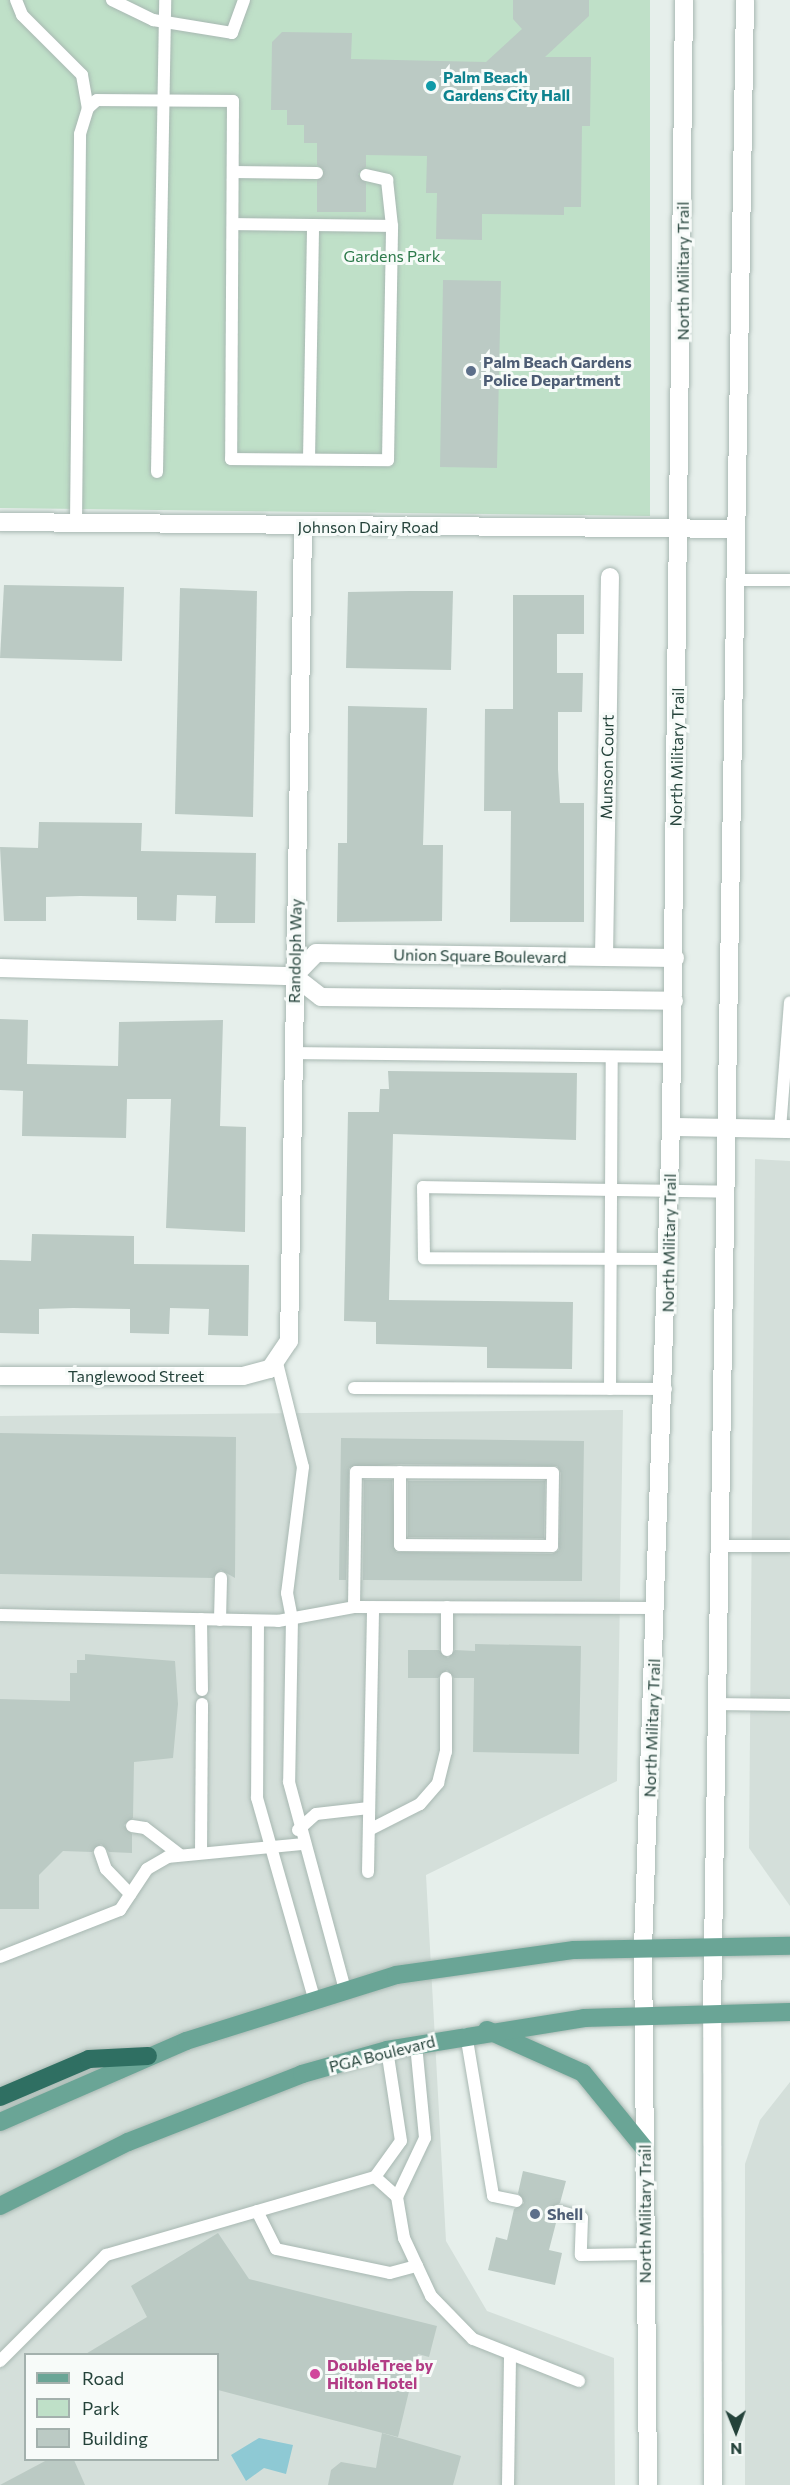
<!DOCTYPE html>
<html>
<head>
<meta charset="utf-8">
<style>
	body { margin:0 }
	#map { position:relative; width:790px; height:2485px; overflow:hidden; background:#e6efeb; font-family:Commissioner,sans-serif }
	div>[style] { position:absolute }
	[style*='--x'] { left:calc(var(--x)*1px); top:calc(var(--y)*1px); width:calc(var(--w)*1px); rotate:calc(var(--a)*1deg) }
	.built>* { inset:0; background:#d4dfda }
	.green>* { inset:0; background:#bfe0c8 }
	.water>* { inset:0; background:#8ec9d4 }
	.building>* { inset:0; background:#bbcac4 }
	.roads { filter:drop-shadow(0 0 2px #a8b8b2) drop-shadow(0 0 2px #a8b8b2) }
	.lane>* { height:12px; margin:-6px; padding:0 6px; transform-origin:6px; border-radius:6px; background:#fff }
	.street>* { height:18px; margin:-9px; padding:0 9px; transform-origin:9px; border-radius:9px; background:#fff }
	.secondary>* { height:18px; margin:-9px; padding:0 9px; transform-origin:9px; border-radius:9px; background:#fff }
	.primary>* { height:18px; margin:-9px; padding:0 9px; transform-origin:9px; border-radius:9px; background:#6aa596 }
	.highway>* { height:18px; margin:-9px; padding:0 9px; transform-origin:9px; border-radius:9px; background:#2f6f62 }
	.dots>* { width:16px; height:16px; translate:-50% -50%; box-sizing:border-box; border:3px solid #f7fbf9; border-radius:50% }
	span { translate:-50% -50%; white-space:nowrap; text-align:center; line-height:1.15; -webkit-text-stroke:6px #f7fbf9; paint-order:stroke }
	.culture-label { font-size:16px; color:#0d838f; font-weight:700 }
	.left { translate:0 -50%; text-align:left }
	.park-label { font-size:16px; color:#2d7a4b }
	.street-label { font-size:16px; color:#24423a }
	.service-label { font-size:16px; color:#4e5e75; font-weight:700 }
	.hotel-label { font-size:16px; color:#b23c85; font-weight:700 }
	.legend { position:absolute; left:24px; top:2353px; width:195px; height:108px; box-sizing:border-box; background:#f7fbf9; border:2px solid #a3b1ad; margin:0; padding:8px 10px; list-style:none; font-size:18px; color:#24423a }
	.legend li { display:flex; align-items:center; gap:12px; height:30px }
	.legend b { width:30px; border:2px solid #a3b1ad }
	.north { position:absolute; left:706px; top:2401px; width:60px; height:60px; -webkit-text-stroke:4px #f7fbf9; paint-order:stroke; rotate:179deg; font-size:16px; font-weight:700; line-height:24px; text-align:center; color:#24423a }
	.north::after { content:''; display:block; margin:auto; width:21px; height:27px; background:#24423a; clip-path:polygon(50% 0,100% 100%,50% 72%,0 100%) }
</style>
</head>
<body>
<div id="map">
	<div class="built">
		<i style="clip-path:polygon(755px 1159px,790px 1161px,790px 1906px,749px 1848px)"></i>
		<i style="clip-path:polygon(evenodd,623px 1410px,617px 1781px,426px 1875px,446px 2241px,487px 2311px,614px 2358px,615px 2485px,0 2485px,0 1416px,623px 1410px,26px 2354px,218px 2354px,218px 2460px,26px 2460px,26px 2354px)"></i>
		<i style="clip-path:polygon(790px 2082px,790px 2485px,745px 2485px,745px 2164px,760px 2120px)"></i>
	</div>
	<div class="green">
		<i style="clip-path:polygon(0 0,650px 0,650px 516px,0 508px)"></i>
	</div>
	<div class="water">
		<i style="clip-path:polygon(259px 2438px,293px 2445px,286px 2474px,264px 2468px,246px 2481px,231px 2455px)"></i>
	</div>
	<div class="building">
		<i style="clip-path:polygon(513px 0,589px 0,589px 16px,545px 57px,591px 57px,590px 126px,582px 126px,581px 207px,564px 207px,564px 215px,482px 214px,482px 240px,436px 239px,437px 193px,426px 193px,427px 156px,366px 155px,366px 167px,358px 174px,366px 183px,366px 212px,317px 212px,317px 181px,324px 170px,317px 165px,317px 143px,304px 143px,304px 125px,287px 125px,287px 110px,271px 110px,272px 42px,282px 32px,352px 33px,351px 59px,486px 62px,522px 29px,513px 19px)"></i>
		<i style="clip-path:polygon(443px 280px,501px 281px,497px 468px,440px 467px)"></i>
		<i style="clip-path:polygon(4px 585px,124px 587px,122px 661px,0 658px)"></i>
		<i style="clip-path:polygon(180px 588px,257px 591px,253px 817px,175px 814px)"></i>
		<i style="clip-path:polygon(409px 591px,453px 591px,451px 670px,346px 668px,348px 592px)"></i>
		<i style="clip-path:polygon(513px 595px,584px 595px,584px 634px,557px 634px,557px 673px,583px 673px,582px 712px,558px 712px,558px 769px,560px 803px,584px 803px,584px 922px,510px 922px,511px 811px,484px 811px,485px 709px,513px 709px)"></i>
		<i style="clip-path:polygon(348px 706px,427px 708px,423px 845px,443px 845px,442px 921px,337px 922px,338px 843px,347px 843px)"></i>
		<i style="clip-path:polygon(39px 822px,142px 823px,141px 851px,256px 853px,255px 923px,215px 923px,216px 896px,177px 895px,176px 921px,137px 920px,137px 897px,80px 896px,46px 897px,46px 921px,4px 921px,0 847px,38px 848px)"></i>
		<i style="clip-path:polygon(0 1019px,28px 1020px,27px 1064px,118px 1066px,119px 1022px,223px 1020px,220px 1126px,246px 1127px,245px 1232px,166px 1228px,171px 1099px,127px 1099px,126px 1138px,22px 1136px,23px 1091px,0 1090px)"></i>
		<i style="clip-path:polygon(388px 1071px,577px 1073px,576px 1140px,393px 1134px,389px 1300px,573px 1302px,572px 1369px,487px 1368px,487px 1347px,376px 1344px,376px 1322px,344px 1321px,348px 1112px,379px 1112px,380px 1089px,389px 1089px)"></i>
		<i style="clip-path:polygon(32px 1234px,134px 1236px,134px 1264px,249px 1265px,248px 1336px,208px 1335px,209px 1309px,170px 1308px,169px 1334px,130px 1333px,130px 1309px,73px 1308px,39px 1309px,39px 1334px,0 1333px,0 1260px,31px 1261px)"></i>
		<i style="clip-path:polygon(0 1433px,236px 1437px,235px 1578px,221px 1570px,213px 1578px,0 1574px)"></i>
		<i style="clip-path:polygon(341px 1438px,584px 1441px,582px 1581px,363px 1580px,364px 1480px,392px 1480px,396px 1552px,552px 1554px,559px 1550px,561px 1473px,557px 1466px,401px 1464px,349px 1468px,346px 1580px,339px 1580px)"></i>
		<i style="clip-path:polygon(408px 1481px,545px 1481px,544px 1538px,408px 1537px)"></i>
		<i style="clip-path:polygon(475px 1644px,581px 1646px,579px 1754px,473px 1752px,474px 1678px,454px 1678px,447px 1670px,438px 1678px,408px 1678px,408px 1650px,439px 1650px,448px 1658px,455px 1650px,475px 1651px)"></i>
		<i style="clip-path:polygon(85px 1654px,175px 1661px,178px 1704px,173px 1758px,134px 1762px,133px 1818px,124px 1825px,132px 1834px,132px 1853px,109px 1852px,101px 1844px,92px 1852px,63px 1851px,39px 1875px,39px 1909px,0 1909px,0 1699px,70px 1701px,70px 1673px,77px 1673px,77px 1660px,85px 1660px)"></i>
		<i style="clip-path:polygon(523px 2171px,566px 2181px,560px 2203px,550px 2209px,557px 2219px,549px 2250px,562px 2253px,555px 2285px,488px 2270px,496px 2237px,507px 2240px,514px 2209px,524px 2203px,518px 2193px)"></i>
		<i style="clip-path:polygon(218px 2233px,249px 2279px,437px 2326px,429px 2357px,418px 2354px,398px 2437px,218px 2390px,218px 2355px,84px 2355px,147px 2317px,131px 2286px)"></i>
		<i style="clip-path:polygon(382px 2433px,461px 2456px,453px 2485px,328px 2485px,331px 2470px,341px 2462px,376px 2468px)"></i>
		<i style="clip-path:polygon(47px 2460px,74px 2460px,85px 2485px,0 2485px)"></i>
	</div>
	<div class="roads">
		<div class="lane">
			<i style="--x:16;--y:0;--w:16;--a:68"></i>
			<i style="--x:22;--y:15;--w:85;--a:45"></i>
			<i style="--x:82;--y:75;--w:34;--a:80"></i>
			<i style="--x:112;--y:0;--w:46;--a:26"></i>
			<i style="--x:153;--y:20;--w:80;--a:9.3"></i>
			<i style="--x:232;--y:33;--w:35;--a:-70"></i>
			<i style="--x:233;--y:172;--w:84;--a:0.7"></i>
			<i style="--x:366;--y:175;--w:22;--a:13"></i>
			<i style="--x:387;--y:180;--w:46;--a:83.8"></i>
			<i style="--x:309;--y:459;--w:234;--a:-89"></i>
			<i style="--x:157;--y:472;--w:472;--a:-89"></i>
			<i style="--x:76;--y:523;--w:389;--a:-89.4"></i>
			<i style="--x:80;--y:134;--w:27;--a:-73"></i>
			<i style="--x:88;--y:108;--w:12;--a:-42"></i>
			<i style="--x:97;--y:100;--w:136;--a:0.4"></i>
			<i style="--x:233;--y:101;--w:358;--a:90.3"></i>
			<i style="--x:231;--y:459;--w:157;--a:0.4"></i>
			<i style="--x:388;--y:460;--w:234;--a:-89"></i>
			<i style="--x:392;--y:226;--w:159;--a:-179.3"></i>
			<i style="--x:735;--y:580;--w:55;--a:0"></i>
			<i style="--x:293;--y:1053;--w:380;--a:0.6"></i>
			<i style="--x:780;--y:1129;--w:127;--a:-85.5"></i>
			<i style="--x:668;--y:1259;--w:244;--a:-179.8"></i>
			<i style="--x:424;--y:1258;--w:71;--a:-90.8"></i>
			<i style="--x:423;--y:1187;--w:303;--a:0.9"></i>
			<i style="--x:277;--y:1363;--w:107;--a:76"></i>
			<i style="--x:303;--y:1467;--w:127;--a:97.2"></i>
			<i style="--x:287;--y:1593;--w:25;--a:79"></i>
			<i style="--x:292;--y:1618;--w:164;--a:91"></i>
			<i style="--x:289;--y:1782;--w:214;--a:74.9"></i>
			<i style="--x:354;--y:1388;--w:312;--a:0.2"></i>
			<i style="--x:610;--y:1389;--w:332;--a:-89.7"></i>
			<i style="--x:722;--y:1546;--w:68;--a:0"></i>
			<i style="--x:354;--y:1607;--w:135;--a:-89.2"></i>
			<i style="--x:356;--y:1472;--w:197;--a:0.3"></i>
			<i style="--x:553;--y:1473;--w:73;--a:90.8"></i>
			<i style="--x:552;--y:1546;--w:152;--a:-179.6"></i>
			<i style="--x:400;--y:1545;--w:73;--a:-90"></i>
			<i style="--x:0;--y:1615;--w:278;--a:1.2"></i>
			<i style="--x:278;--y:1621;--w:77;--a:-10.4"></i>
			<i style="--x:354;--y:1607;--w:303;--a:0.2"></i>
			<i style="--x:201;--y:1619;--w:71;--a:89.2"></i>
			<i style="--x:220;--y:1620;--w:42;--a:-88.6"></i>
			<i style="--x:258;--y:1621;--w:177;--a:90.3"></i>
			<i style="--x:257;--y:1798;--w:208;--a:74.1"></i>
			<i style="--x:447;--y:1650;--w:43;--a:-90"></i>
			<i style="--x:719;--y:1704;--w:71;--a:0.8"></i>
			<i style="--x:132;--y:1826;--w:13;--a:9"></i>
			<i style="--x:145;--y:1828;--w:44;--a:37.6"></i>
			<i style="--x:298;--y:1830;--w:24;--a:-42"></i>
			<i style="--x:316;--y:1814;--w:53;--a:-6.5"></i>
			<i style="--x:369;--y:1830;--w:57;--a:-27"></i>
			<i style="--x:420;--y:1804;--w:28;--a:-49"></i>
			<i style="--x:438;--y:1783;--w:32;--a:-76"></i>
			<i style="--x:446;--y:1752;--w:74;--a:-90"></i>
			<i style="--x:100;--y:1852;--w:18;--a:71"></i>
			<i style="--x:106;--y:1869;--w:35;--a:46"></i>
			<i style="--x:201;--y:1853;--w:149;--a:-89.6"></i>
			<i style="--x:368;--y:1872;--w:265;--a:-88.9"></i>
			<i style="--x:0;--y:1957;--w:129;--a:-21.4"></i>
			<i style="--x:120;--y:1910;--w:49;--a:-56.6"></i>
			<i style="--x:147;--y:1869;--w:24;--a:-30"></i>
			<i style="--x:168;--y:1857;--w:136;--a:-5.5"></i>
			<i style="--x:466;--y:2034;--w:164;--a:80.5"></i>
			<i style="--x:493;--y:2196;--w:24;--a:12"></i>
			<i style="--x:375;--y:2177;--w:30;--a:42"></i>
			<i style="--x:397;--y:2197;--w:42;--a:80.3"></i>
			<i style="--x:404;--y:2238;--w:64;--a:65"></i>
			<i style="--x:431;--y:2296;--w:60;--a:45.7"></i>
			<i style="--x:473;--y:2339;--w:114;--a:21.6"></i>
			<i style="--x:397;--y:2197;--w:65;--a:-64.6"></i>
			<i style="--x:425;--y:2138;--w:94;--a:-95.5"></i>
			<i style="--x:257;--y:2211;--w:42;--a:63.4"></i>
			<i style="--x:276;--y:2249;--w:116;--a:11.9"></i>
			<i style="--x:390;--y:2273;--w:28;--a:-15"></i>
			<i style="--x:558;--y:2211;--w:25;--a:16"></i>
			<i style="--x:582;--y:2218;--w:37;--a:92"></i>
			<i style="--x:581;--y:2255;--w:65;--a:-0.9"></i>
			<i style="--x:0;--y:2361;--w:150;--a:-45"></i>
			<i style="--x:106;--y:2255;--w:280;--a:-16.2"></i>
			<i style="--x:375;--y:2177;--w:44;--a:-54.2"></i>
			<i style="--x:401;--y:2141;--w:92;--a:-98.7"></i>
			<i style="--x:508;--y:2485;--w:127;--a:-89.1"></i>
		</div>
		<div class="street">
			<i style="--x:0;--y:522;--w:736;--a:0.54"></i>
			<i style="--x:604;--y:957;--w:380;--a:-89.1"></i>
			<i style="--x:0;--y:968;--w:294;--a:1.6"></i>
			<i style="--x:294;--y:976;--w:34;--a:38"></i>
			<i style="--x:321;--y:997;--w:353;--a:0.6"></i>
			<i style="--x:294;--y:976;--w:32;--a:-46"></i>
			<i style="--x:316;--y:953;--w:359;--a:0.8"></i>
			<i style="--x:671;--y:1127;--w:119;--a:1"></i>
			<i style="--x:0;--y:1376;--w:243;--a:0"></i>
			<i style="--x:243;--y:1376;--w:28;--a:-15"></i>
			<i style="--x:270;--y:1369;--w:34;--a:-56"></i>
			<i style="--x:289;--y:1341;--w:814;--a:-89.01"></i>
		</div>
		<div class="secondary">
			<i style="--x:648;--y:2485;--w:537;--a:-90.53"></i>
			<i style="--x:643;--y:1948;--w:821;--a:-88.05"></i>
			<i style="--x:671;--y:1127;--w:1127;--a:-89.34"></i>
			<i style="--x:713;--y:2485;--w:474;--a:-90.1"></i>
			<i style="--x:712;--y:2011;--w:2011;--a:-89.06"></i>
		</div>
		<div class="primary">
			<i style="--x:487;--y:2030;--w:105;--a:24.1"></i>
			<i style="--x:583;--y:2073;--w:98;--a:50.8"></i>
			<i style="--x:0;--y:2122;--w:203;--a:-23.5"></i>
			<i style="--x:186;--y:2041;--w:220;--a:-17.4"></i>
			<i style="--x:396;--y:1975;--w:180;--a:-8"></i>
			<i style="--x:574;--y:1950;--w:216;--a:-1.1"></i>
			<i style="--x:0;--y:2206;--w:143;--a:-26.6"></i>
			<i style="--x:128;--y:2142;--w:187;--a:-21.3"></i>
			<i style="--x:302;--y:2074;--w:88;--a:-15.8"></i>
			<i style="--x:387;--y:2050;--w:200;--a:-9.2"></i>
			<i style="--x:584;--y:2018;--w:206;--a:-1.7"></i>
		</div>
		<div class="highway">
			<i style="--x:0;--y:2097;--w:97;--a:-23.1"></i>
			<i style="--x:89;--y:2059;--w:59;--a:-2.9"></i>
		</div>
	</div>
	<div class="dots">
		<i style="left:431px;top:86px;background:#0f9aa8"></i>
		<i style="left:471px;top:371px;background:#5c6f8a"></i>
		<i style="left:535px;top:2214px;background:#5c6f8a"></i>
		<i style="left:315px;top:2374px;background:#d1479c"></i>
	</div>
	<div class="culture-label">
		<span class="left" style="left:443px;top:86px">Palm Beach<br>Gardens City Hall</span>
	</div>
	<div class="park-label">
		<span style="left:392px;top:256px">Gardens Park</span>
	</div>
	<div class="street-label">
		<span style="left:683px;top:271px;rotate:-90deg">North Military Trail</span>
		<span style="left:368px;top:527px">Johnson Dairy Road</span>
		<span style="left:677px;top:757px;rotate:-89deg">North Military Trail</span>
		<span style="left:607px;top:767px;rotate:-89deg">Munson Court</span>
		<span style="left:295px;top:951px;rotate:-89deg">Randolph Way</span>
		<span style="left:480px;top:956px;rotate:1deg">Union Square Boulevard</span>
		<span style="left:669px;top:1243px;rotate:-89deg">North Military Trail</span>
		<span style="left:136px;top:1376px">Tanglewood Street</span>
		<span style="left:652px;top:1728px;rotate:-88deg">North Military Trail</span>
		<span style="left:382px;top:2054px;rotate:-14deg">PGA Boulevard</span>
		<span style="left:645px;top:2214px;rotate:-90deg">North Military Trail</span>
	</div>
	<div class="service-label">
		<span class="left" style="left:483px;top:371px">Palm Beach Gardens<br>Police Department</span>
		<span class="left" style="left:547px;top:2214px">Shell</span>
	</div>
	<div class="hotel-label">
		<span class="left" style="left:327px;top:2374px">DoubleTree by<br>Hilton Hotel</span>
	</div>
	<ul class="legend">
	<li><b style="height:8px;background:#6aa596"></b>Road</li>
	<li><b style="height:16px;background:#bfe0c8"></b>Park</li>
	<li><b style="height:16px;background:#bbcac4"></b>Building</li>
	</ul>
	<div class="north">N</div>
</div>
</body>
</html>
